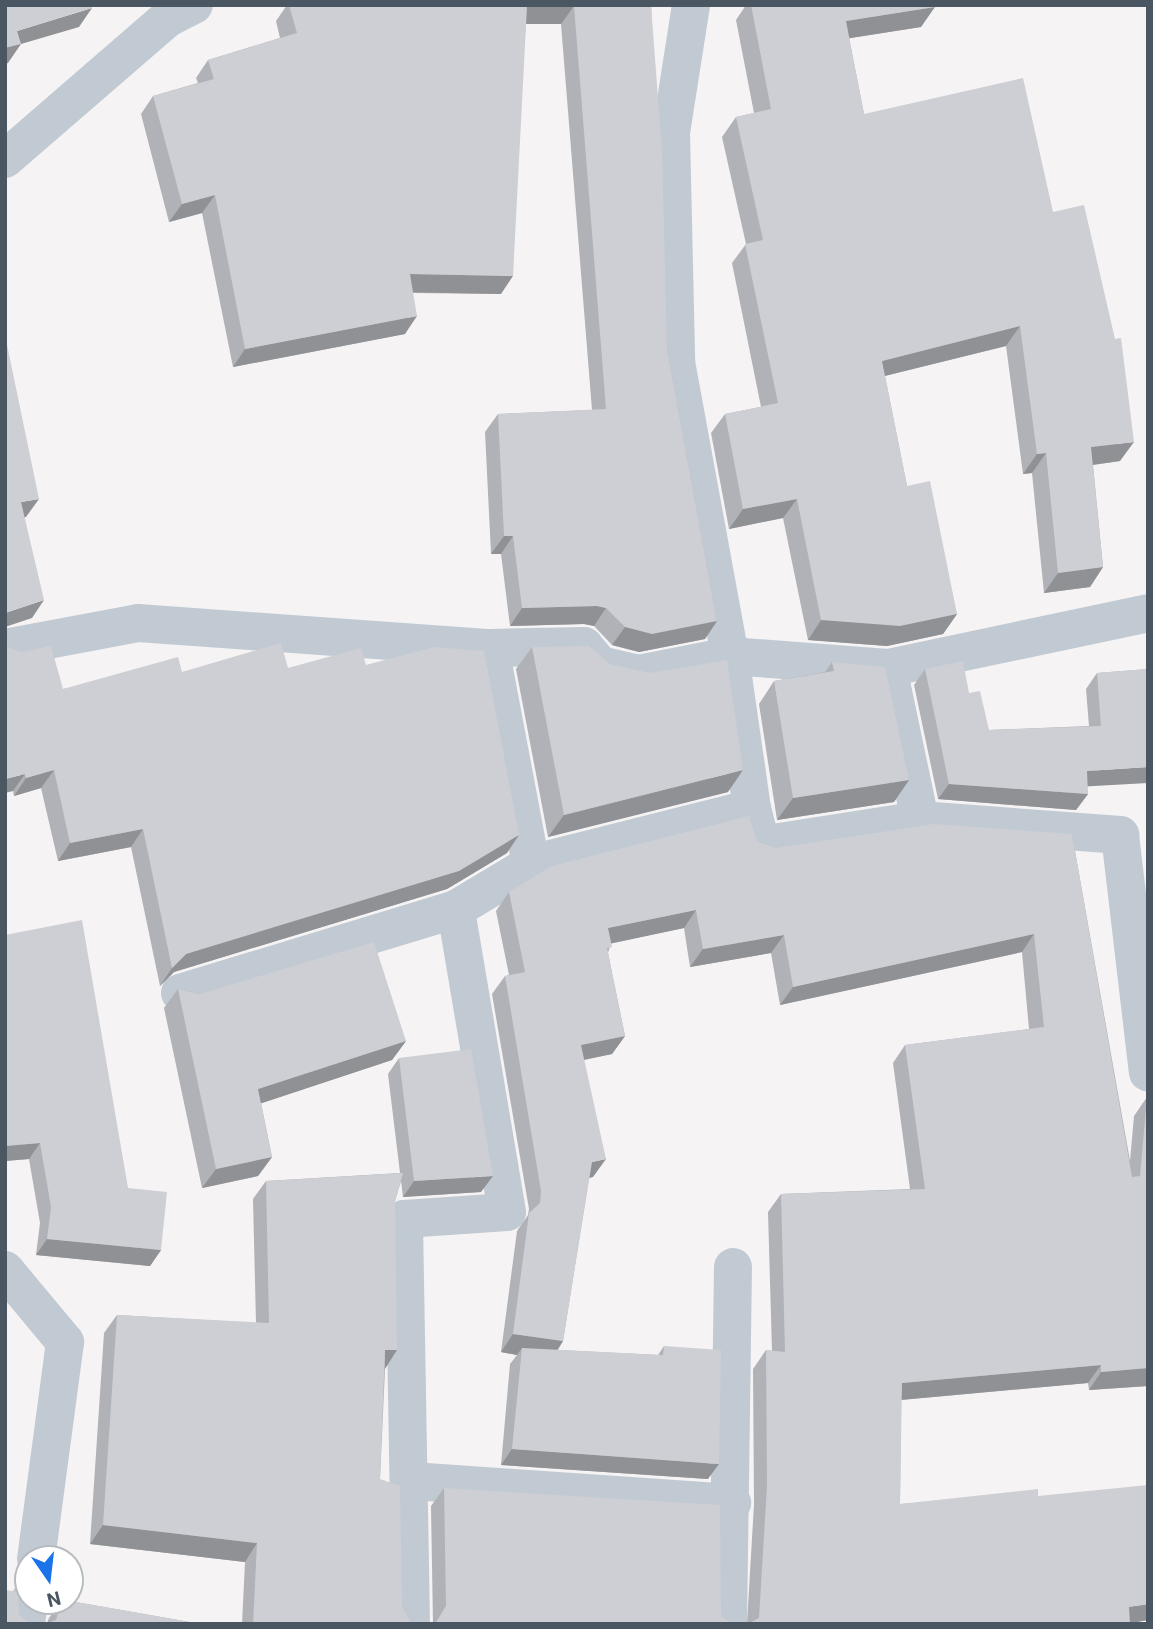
<!DOCTYPE html>
<html>
<head>
<meta charset="utf-8">
<style>
	body { margin:0 }
	#map { position:relative; width:1153px; height:1629px; overflow:hidden; background:#f5f3f3; font-family:Roboto,sans-serif }
	div>[style] { position:absolute }
	[style*='--x'] { left:calc(var(--x)*1px); top:calc(var(--y)*1px); width:calc(var(--w)*1px); rotate:calc(var(--a)*1deg) }
	.minor>* { height:38px; margin:-19px; padding:0 19px; transform-origin:19px; border-radius:19px; background:#c1cad2 }
	.wall>* { inset:0; background:#b0b2b7 }
	.shaded-wall>* { inset:0; background:#909195 }
	.building>* { inset:0; background:#cdcfd5 }
	span { translate:-50% -50%; white-space:nowrap; text-align:center; line-height:1.15; -webkit-text-stroke:6px #fff; paint-order:stroke }
	.frame { position:absolute; inset:0; border:7px solid #4a5661; pointer-events:none }
	.north { position:absolute; left:14px; top:1545px; width:70px; height:70px; box-sizing:border-box; background:#fff; border:2px solid #b7bbc0; border-radius:50%; rotate:166deg; font-size:19px; font-weight:700; line-height:28px; text-align:center; color:#4a5661 }
	.north::after { content:''; display:block; margin:auto; width:24px; height:32px; background:#1a73e8; clip-path:polygon(50% 0,100% 100%,50% 72%,0 100%) }
</style>
</head>
<body>
<div id="map">
	<div class="minor">
		<i style="--x:691;--y:5;--w:130;--a:98.9"></i>
		<i style="--x:671;--y:133;--w:229;--a:88.7"></i>
		<i style="--x:676;--y:362;--w:299;--a:79.6"></i>
		<i style="--x:730;--y:656;--w:154;--a:81.8"></i>
		<i style="--x:5;--y:159;--w:216;--a:-40.9"></i>
		<i style="--x:168;--y:18;--w:29;--a:-27"></i>
		<i style="--x:5;--y:648;--w:135;--a:-10.6"></i>
		<i style="--x:138;--y:623;--w:353;--a:4.1"></i>
		<i style="--x:490;--y:648;--w:94;--a:-1.2"></i>
		<i style="--x:584;--y:646;--w:25;--a:50"></i>
		<i style="--x:600;--y:665;--w:40;--a:13"></i>
		<i style="--x:639;--y:674;--w:93;--a:-11.2"></i>
		<i style="--x:730;--y:656;--w:158;--a:4.3"></i>
		<i style="--x:888;--y:668;--w:266;--a:-11.9"></i>
		<i style="--x:490;--y:648;--w:220;--a:79.3"></i>
		<i style="--x:888;--y:668;--w:155;--a:78.1"></i>
		<i style="--x:180;--y:993;--w:288;--a:-16.9"></i>
		<i style="--x:456;--y:909;--w:87;--a:-31"></i>
		<i style="--x:531;--y:864;--w:228;--a:-14.2"></i>
		<i style="--x:752;--y:808;--w:38;--a:76"></i>
		<i style="--x:761;--y:845;--w:161;--a:-8.9"></i>
		<i style="--x:920;--y:820;--w:201;--a:4.3"></i>
		<i style="--x:1120;--y:835;--w:239;--a:83.3"></i>
		<i style="--x:5;--y:1270;--w:94;--a:50.2"></i>
		<i style="--x:65;--y:1342;--w:219;--a:97.6"></i>
		<i style="--x:412;--y:1481;--w:321;--a:3.9"></i>
		<i style="--x:26;--y:1624;--w:23;--a:-83"></i>
		<i style="--x:411;--y:1624;--w:405;--a:-91"></i>
		<i style="--x:404;--y:1219;--w:103;--a:-3.9"></i>
		<i style="--x:507;--y:1212;--w:307;--a:-99.6"></i>
		<i style="--x:728;--y:1624;--w:357;--a:-89.2"></i>
	</div>
	<div class="wall">
		<i style="clip-path:polygon(287px 5px,651px 5px,667px 348px,717px 621px,705px 639px,639px 652px,612px 645px,594px 626px,584px 624px,510px 626px,501px 554px,491px 554px,485px 432px,498px 414px,592px 410px,561px 24px,526px 24px,501px 294px,413px 293px,405px 334px,233px 367px,202px 213px,169px 222px,141px 114px,153px 96px,198px 83px,196px 78px,208px 60px,280px 38px,276px 21px)"></i>
		<i style="clip-path:polygon(746px 5px,934px 5px,921px 27px,849px 38px,864px 114px,1053px 212px,1120px 461px,1093px 465px,1103px 567px,1090px 587px,1044px 593px,1032px 473px,1023px 474px,1006px 346px,885px 376px,907px 486px,957px 614px,943px 634px,887px 646px,808px 640px,783px 518px,729px 529px,711px 433px,725px 414px,761px 407px,732px 263px,746px 244px,722px 137px,736px 117px,754px 113px,736px 20px)"></i>
		<i style="clip-path:polygon(532px 647px,728px 792px,548px 837px,516px 669px)"></i>
		<i style="clip-path:polygon(832px 662px,909px 780px,894px 802px,777px 820px,759px 704px,774px 681px,825px 672px)"></i>
		<i style="clip-path:polygon(366px 665px,507px 853px,447px 889px,174px 972px,160px 986px,131px 847px,58px 861px,41px 788px,14px 796px,13px 791px,63px 689px,182px 672px)"></i>
		<i style="clip-path:polygon(925px 669px,969px 693px,989px 730px,1089px 726px,1086px 689px,1097px 673px,1148px 669px,1087px 786px,1088px 794px,1076px 810px,938px 799px,914px 685px)"></i>
		<i style="clip-path:polygon(1072px 834px,1130px 1161px,1134px 1116px,1147px 1097px,1148px 1386px,1089px 1390px,1088px 1383px,901px 1400px,900px 1504px,1038px 1496px,1148px 1620px,1130px 1623px,747px 1624px,754px 1504px,753px 1369px,766px 1350px,772px 1351px,768px 1212px,781px 1194px,910px 1189px,893px 1063px,905px 1045px,1029px 1029px,1022px 952px,780px 1005px,771px 953px,690px 967px,684px 928px,611px 943px,608px 953px,625px 1036px,612px 1054px,584px 1060px,593px 1177px,589px 1178px,563px 1341px,558px 1350px,658px 1355px,664px 1346px,708px 1479px,501px 1465px,510px 1364px,517px 1355px,501px 1352px,517px 1231px,528px 1215px,529px 1209px,492px 994px,505px 976px,509px 975px,496px 911px,509px 892px,757px 841px,776px 848px)"></i>
		<i style="clip-path:polygon(5px 935px,128px 1188px,161px 1250px,150px 1266px,36px 1255px,40px 1223px,29px 1159px,5px 1161px)"></i>
		<i style="clip-path:polygon(178px 989px,200px 994px,406px 1041px,392px 1060px,261px 1103px,272px 1157px,258px 1176px,202px 1188px,164px 1008px)"></i>
		<i style="clip-path:polygon(399px 1058px,481px 1192px,403px 1197px,401px 1181px,395px 1201px,385px 1369px,380px 1479px,402px 1606px,412px 1624px,242px 1624px,245px 1562px,90px 1544px,104px 1333px,117px 1315px,256px 1323px,253px 1199px,266px 1181px,400px 1173px,388px 1074px)"></i>
		<i style="clip-path:polygon(444px 1488px,721px 1616px,734px 1624px,433px 1624px,431px 1506px)"></i>
		<i style="clip-path:polygon(61px 1601px,70px 1601px,201px 1624px,47px 1623px,49px 1618px)"></i>
	</div>
	<div class="shaded-wall">
		<i style="clip-path:polygon(527px 6px,574px 6px,561px 24px,514px 24px)"></i>
		<i style="clip-path:polygon(935px 7px,921px 27px,832px 41px,846px 21px)"></i>
		<i style="clip-path:polygon(92px 8px,79px 27px,21px 44px,8px 63px,5px 64px,5px 48px,17px 31px)"></i>
		<i style="clip-path:polygon(215px 195px,202px 213px,169px 222px,182px 204px)"></i>
		<i style="clip-path:polygon(410px 274px,513px 276px,501px 294px,397px 292px)"></i>
		<i style="clip-path:polygon(417px 316px,405px 334px,233px 367px,245px 349px)"></i>
		<i style="clip-path:polygon(1020px 326px,1006px 346px,868px 380px,882px 361px)"></i>
		<i style="clip-path:polygon(1134px 442px,1120px 461px,1077px 467px,1091px 447px)"></i>
		<i style="clip-path:polygon(1046px 453px,1032px 473px,1023px 474px,1037px 454px)"></i>
		<i style="clip-path:polygon(39px 499px,26px 517px,8px 520px,21px 502px)"></i>
		<i style="clip-path:polygon(797px 499px,783px 518px,729px 529px,743px 509px)"></i>
		<i style="clip-path:polygon(504px 536px,513px 536px,501px 554px,491px 554px)"></i>
		<i style="clip-path:polygon(1103px 567px,1090px 587px,1044px 593px,1058px 573px)"></i>
		<i style="clip-path:polygon(44px 600px,32px 618px,5px 627px,5px 613px)"></i>
		<i style="clip-path:polygon(597px 606px,606px 608px,594px 626px,584px 624px,510px 626px,522px 608px)"></i>
		<i style="clip-path:polygon(957px 614px,943px 634px,887px 646px,808px 640px,821px 620px)"></i>
		<i style="clip-path:polygon(717px 621px,705px 639px,639px 652px,612px 645px,625px 627px)"></i>
		<i style="clip-path:polygon(1148px 767px,1148px 783px,1076px 787px,1087px 771px)"></i>
		<i style="clip-path:polygon(54px 770px,41px 788px,14px 796px,26px 778px)"></i>
		<i style="clip-path:polygon(743px 770px,728px 792px,548px 837px,564px 815px)"></i>
		<i style="clip-path:polygon(25px 774px,13px 791px,5px 793px,5px 779px)"></i>
		<i style="clip-path:polygon(909px 780px,894px 802px,777px 820px,793px 798px)"></i>
		<i style="clip-path:polygon(949px 784px,1088px 794px,1076px 810px,938px 799px)"></i>
		<i style="clip-path:polygon(143px 829px,131px 847px,58px 861px,70px 843px)"></i>
		<i style="clip-path:polygon(519px 835px,507px 853px,447px 889px,174px 972px,160px 986px,172px 968px,186px 954px)"></i>
		<i style="clip-path:polygon(696px 910px,684px 928px,595px 947px,608px 928px)"></i>
		<i style="clip-path:polygon(1034px 934px,1022px 952px,780px 1005px,793px 987px)"></i>
		<i style="clip-path:polygon(784px 935px,771px 953px,690px 967px,703px 949px)"></i>
		<i style="clip-path:polygon(625px 1036px,612px 1054px,568px 1063px,581px 1045px)"></i>
		<i style="clip-path:polygon(406px 1041px,392px 1060px,244px 1109px,258px 1089px)"></i>
		<i style="clip-path:polygon(40px 1143px,29px 1159px,5px 1161px,5px 1146px)"></i>
		<i style="clip-path:polygon(272px 1157px,258px 1176px,202px 1188px,216px 1169px)"></i>
		<i style="clip-path:polygon(606px 1159px,593px 1177px,579px 1180px,592px 1162px)"></i>
		<i style="clip-path:polygon(493px 1176px,481px 1192px,403px 1197px,414px 1181px)"></i>
		<i style="clip-path:polygon(47px 1239px,161px 1250px,150px 1266px,36px 1255px)"></i>
		<i style="clip-path:polygon(513px 1334px,563px 1341px,551px 1359px,522px 1348px,517px 1355px,501px 1352px)"></i>
		<i style="clip-path:polygon(385px 1350px,397px 1350px,385px 1369px)"></i>
		<i style="clip-path:polygon(1101px 1365px,1088px 1383px,889px 1401px,902px 1383px)"></i>
		<i style="clip-path:polygon(1148px 1368px,1148px 1386px,1089px 1390px,1101px 1372px)"></i>
		<i style="clip-path:polygon(512px 1449px,719px 1464px,708px 1479px,501px 1465px)"></i>
		<i style="clip-path:polygon(103px 1525px,257px 1543px,245px 1562px,90px 1544px)"></i>
		<i style="clip-path:polygon(1148px 1604px,1148px 1620px,1126px 1624px,1129px 1607px)"></i>
	</div>
	<div class="building">
		<i style="clip-path:polygon(5px 5px,91px 5px,92px 8px,17px 31px,21px 44px,5px 48px)"></i>
		<i style="clip-path:polygon(289px 5px,651px 5px,662px 152px,667px 348px,717px 621px,652px 634px,625px 627px,606px 608px,597px 606px,522px 608px,513px 536px,504px 536px,498px 414px,606px 409px,574px 6px,527px 6px,513px 276px,410px 274px,417px 316px,245px 349px,215px 195px,182px 204px,153px 96px,214px 79px,208px 60px,297px 33px)"></i>
		<i style="clip-path:polygon(751px 5px,934px 5px,935px 7px,846px 21px,864px 114px,1023px 78px,1053px 212px,1084px 205px,1115px 339px,1121px 338px,1134px 442px,1091px 447px,1103px 567px,1058px 573px,1046px 453px,1037px 454px,1020px 326px,882px 361px,907px 486px,930px 481px,957px 614px,900px 626px,821px 620px,797px 499px,743px 509px,725px 414px,778px 403px,745px 244px,763px 240px,736px 117px,771px 109px)"></i>
		<i style="clip-path:polygon(5px 335px,39px 499px,21px 502px,44px 600px,5px 613px)"></i>
		<i style="clip-path:polygon(281px 643px,288px 668px,361px 648px,366px 665px,434px 647px,484px 651px,519px 835px,459px 871px,186px 954px,172px 968px,143px 829px,70px 843px,54px 770px,26px 778px,25px 774px,5px 779px,5px 646px,21px 652px,51px 646px,63px 689px,178px 657px,182px 672px)"></i>
		<i style="clip-path:polygon(589px 646px,610px 664px,650px 673px,727px 660px,743px 770px,564px 815px,532px 647px)"></i>
		<i style="clip-path:polygon(963px 661px,969px 693px,980px 691px,989px 730px,1101px 726px,1097px 673px,1148px 669px,1148px 767px,1087px 771px,1088px 794px,949px 784px,925px 669px)"></i>
		<i style="clip-path:polygon(832px 662px,885px 667px,909px 780px,793px 798px,774px 681px,834px 671px)"></i>
		<i style="clip-path:polygon(749px 816px,757px 841px,776px 848px,934px 824px,1072px 834px,1132px 1177px,1140px 1176px,1147px 1097px,1148px 1097px,1148px 1368px,1101px 1372px,1101px 1365px,902px 1383px,900px 1504px,1038px 1489px,1038px 1496px,1148px 1485px,1148px 1604px,1129px 1607px,1130px 1624px,747px 1624px,759px 1618px,767px 1486px,766px 1350px,785px 1352px,781px 1194px,925px 1189px,905px 1045px,1044px 1027px,1034px 934px,793px 987px,784px 935px,703px 949px,696px 910px,608px 928px,612px 947px,607px 948px,625px 1036px,581px 1045px,606px 1159px,592px 1162px,563px 1341px,513px 1334px,529px 1213px,540px 1203px,541px 1191px,505px 976px,525px 972px,509px 892px,552px 866px)"></i>
		<i style="clip-path:polygon(82px 920px,128px 1188px,167px 1192px,161px 1250px,47px 1239px,51px 1207px,40px 1143px,5px 1146px,5px 935px)"></i>
		<i style="clip-path:polygon(374px 942px,406px 1041px,258px 1089px,272px 1157px,216px 1169px,178px 989px,200px 994px)"></i>
		<i style="clip-path:polygon(471px 1049px,493px 1176px,414px 1181px,399px 1058px)"></i>
		<i style="clip-path:polygon(403px 1173px,395px 1201px,397px 1350px,385px 1350px,380px 1479px,400px 1486px,402px 1606px,412px 1624px,253px 1624px,257px 1543px,103px 1525px,117px 1315px,269px 1323px,266px 1181px)"></i>
		<i style="clip-path:polygon(664px 1346px,721px 1350px,719px 1464px,512px 1449px,522px 1348px,663px 1355px)"></i>
		<i style="clip-path:polygon(444px 1488px,720px 1505px,721px 1616px,734px 1624px,435px 1624px,446px 1606px)"></i>
		<i style="clip-path:polygon(5px 1590px,18px 1592px,19px 1615px,31px 1624px,5px 1624px)"></i>
		<i style="clip-path:polygon(61px 1601px,70px 1601px,201px 1624px,45px 1624px,56px 1620px)"></i>
	</div>
	<div class="frame"></div>
	<div class="north">N</div>
</div>
</body>
</html>
